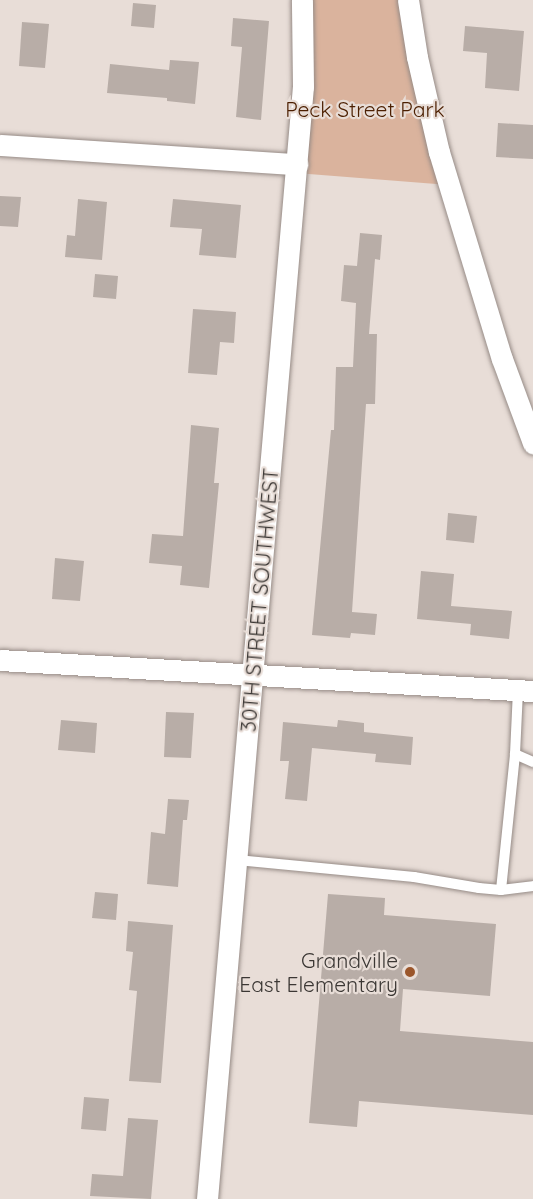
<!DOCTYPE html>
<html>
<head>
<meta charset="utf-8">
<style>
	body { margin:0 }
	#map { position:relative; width:533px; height:1199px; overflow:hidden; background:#e8ddd7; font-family:Quicksand,sans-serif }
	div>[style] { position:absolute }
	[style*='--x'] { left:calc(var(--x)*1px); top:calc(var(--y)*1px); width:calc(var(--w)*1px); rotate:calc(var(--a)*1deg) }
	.green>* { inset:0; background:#dab39d }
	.building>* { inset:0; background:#b8ada7 }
	.roads { filter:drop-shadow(0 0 2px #968b86) drop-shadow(0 0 2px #968b86) }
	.service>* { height:10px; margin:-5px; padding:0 5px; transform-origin:5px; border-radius:5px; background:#fff }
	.minor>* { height:21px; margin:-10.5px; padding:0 10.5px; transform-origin:10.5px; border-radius:10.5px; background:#fff }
	.dots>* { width:16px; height:16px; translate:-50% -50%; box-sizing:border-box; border:3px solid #e8ddd7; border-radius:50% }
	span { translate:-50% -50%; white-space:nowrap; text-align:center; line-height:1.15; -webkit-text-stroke:4.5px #e8ddd7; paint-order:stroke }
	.park-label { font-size:21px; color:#4c1f01 }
	.street-label { font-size:21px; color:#3b3734 }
	.poi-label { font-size:21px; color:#3b3734 }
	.right { translate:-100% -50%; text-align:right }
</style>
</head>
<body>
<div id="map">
	<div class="green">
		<i style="clip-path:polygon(296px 0,414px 0,449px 185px,296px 173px)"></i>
	</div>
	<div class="building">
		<i style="clip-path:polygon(133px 3px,156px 5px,154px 28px,131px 26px)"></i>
		<i style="clip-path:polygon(233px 18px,269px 21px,261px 120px,236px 117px,242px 47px,231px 46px)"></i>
		<i style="clip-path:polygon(22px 22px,49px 24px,45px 68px,19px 66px)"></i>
		<i style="clip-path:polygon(465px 26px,524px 31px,519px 91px,485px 88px,487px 53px,463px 51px)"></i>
		<i style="clip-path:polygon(170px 60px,199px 62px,195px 104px,167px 101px,167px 98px,107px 93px,110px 64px,169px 70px)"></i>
		<i style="clip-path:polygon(498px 123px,533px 125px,533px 159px,496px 157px)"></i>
		<i style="clip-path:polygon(0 196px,21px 197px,18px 227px,0 226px)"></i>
		<i style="clip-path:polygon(78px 199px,107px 202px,102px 260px,65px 257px,67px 235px,75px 236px)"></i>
		<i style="clip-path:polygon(173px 199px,241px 205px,236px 258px,199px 255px,202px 229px,170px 227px)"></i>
		<i style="clip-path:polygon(360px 233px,382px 235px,380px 260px,375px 259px,369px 334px,377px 334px,375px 404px,366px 404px,352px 612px,377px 614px,375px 635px,351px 633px,350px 638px,312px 635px,331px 430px,334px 430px,336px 367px,353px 367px,356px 303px,341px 301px,344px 265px,357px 266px)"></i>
		<i style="clip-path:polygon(95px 274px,118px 276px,116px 299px,93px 297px)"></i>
		<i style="clip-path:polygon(193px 309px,236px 312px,234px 343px,220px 342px,217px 375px,188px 373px)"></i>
		<i style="clip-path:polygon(191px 425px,219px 428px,214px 483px,219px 483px,209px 588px,180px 585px,182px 566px,149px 563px,152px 534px,183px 536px)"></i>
		<i style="clip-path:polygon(448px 513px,477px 516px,474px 543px,446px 540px)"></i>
		<i style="clip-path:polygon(55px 558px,84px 561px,80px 601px,52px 599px)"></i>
		<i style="clip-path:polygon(421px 571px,454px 574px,451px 606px,512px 611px,509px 639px,470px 635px,471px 624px,417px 619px)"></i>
		<i style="clip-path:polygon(166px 712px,194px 713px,191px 758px,164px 757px)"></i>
		<i style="clip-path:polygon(61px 720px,97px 723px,95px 753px,58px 750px)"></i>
		<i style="clip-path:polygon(338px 720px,364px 723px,364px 732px,413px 737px,411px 765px,375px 762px,376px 754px,312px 748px,307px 801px,285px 799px,289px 761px,280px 761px,283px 722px,337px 727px)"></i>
		<i style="clip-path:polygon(168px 799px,189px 800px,187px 820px,183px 820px,178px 887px,147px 884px,151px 832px,165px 834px)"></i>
		<i style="clip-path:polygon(95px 892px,118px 894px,116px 920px,92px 918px)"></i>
		<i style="clip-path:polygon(328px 894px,385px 898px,384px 915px,496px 924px,490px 996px,403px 989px,400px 1031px,533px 1042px,533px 1115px,359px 1101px,357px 1127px,309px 1123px)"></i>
		<i style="clip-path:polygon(128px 921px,173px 925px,161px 1083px,129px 1081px,137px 991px,129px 990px,133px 952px,126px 951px)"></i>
		<i style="clip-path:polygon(84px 1097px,109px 1099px,106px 1131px,81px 1129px)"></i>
		<i style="clip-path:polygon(128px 1118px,158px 1120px,151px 1199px,90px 1196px,92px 1174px,123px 1176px)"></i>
	</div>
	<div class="roads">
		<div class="service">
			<i style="--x:515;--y:754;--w:20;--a:24"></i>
			<i style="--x:237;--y:860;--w:178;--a:5.5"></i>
			<i style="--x:414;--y:877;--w:66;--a:9.6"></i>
			<i style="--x:479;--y:888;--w:22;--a:5"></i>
			<i style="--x:501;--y:890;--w:32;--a:-7"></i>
			<i style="--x:501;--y:890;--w:137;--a:-84.1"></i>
			<i style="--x:515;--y:754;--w:63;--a:-87.3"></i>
		</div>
		<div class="minor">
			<i style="--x:408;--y:0;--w:58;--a:81"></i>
			<i style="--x:417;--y:57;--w:98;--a:77"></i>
			<i style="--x:439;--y:152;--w:216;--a:73.1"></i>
			<i style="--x:502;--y:359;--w:90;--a:69.7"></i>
			<i style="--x:0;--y:145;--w:298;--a:3.7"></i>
			<i style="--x:0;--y:660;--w:534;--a:3.33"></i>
			<i style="--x:207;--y:1199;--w:1116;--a:-85.07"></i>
			<i style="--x:303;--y:87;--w:87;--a:-90.7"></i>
		</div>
	</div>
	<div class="dots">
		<i style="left:410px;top:972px;background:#9b562b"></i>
	</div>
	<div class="park-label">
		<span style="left:365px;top:109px">Peck Street Park</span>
	</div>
	<div class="street-label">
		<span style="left:259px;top:600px;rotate:-85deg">30TH STREET SOUTHWEST</span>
	</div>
	<div class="poi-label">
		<span class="right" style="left:398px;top:972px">Grandville<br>East Elementary</span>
	</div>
</div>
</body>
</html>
